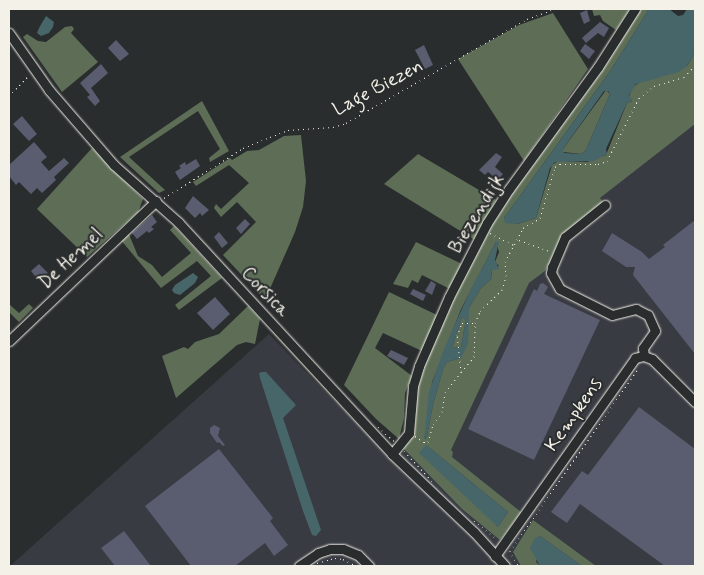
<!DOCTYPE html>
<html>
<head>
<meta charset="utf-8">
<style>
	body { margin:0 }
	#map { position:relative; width:704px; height:575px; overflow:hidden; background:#2a2d2e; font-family:Mynerve,sans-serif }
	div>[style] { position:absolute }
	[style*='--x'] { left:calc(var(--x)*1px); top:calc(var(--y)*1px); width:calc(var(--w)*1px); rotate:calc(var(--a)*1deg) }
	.built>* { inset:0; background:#383b42 }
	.green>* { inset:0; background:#5d6d56 }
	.water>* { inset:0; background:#476669 }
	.building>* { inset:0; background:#595d6f }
	.path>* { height:1px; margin-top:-0.5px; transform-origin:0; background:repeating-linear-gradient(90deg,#f4f1e8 0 1px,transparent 0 5px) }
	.roads { filter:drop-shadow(0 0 1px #f4f1e8) drop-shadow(0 0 1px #f4f1e8) }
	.minor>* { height:9px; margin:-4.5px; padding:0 4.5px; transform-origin:4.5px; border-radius:4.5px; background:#2a2d2e }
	span { translate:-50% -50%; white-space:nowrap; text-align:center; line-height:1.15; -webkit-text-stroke:4px #2a2d2e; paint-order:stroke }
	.street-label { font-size:19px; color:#f4f1e8 }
	.frame { position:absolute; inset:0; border:10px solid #f4f1e8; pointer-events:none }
</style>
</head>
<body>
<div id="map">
	<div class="built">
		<i style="clip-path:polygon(695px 98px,695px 566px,10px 566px,269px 334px,404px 472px,402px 455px,412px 433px,441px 321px,546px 238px)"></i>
	</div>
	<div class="green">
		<i style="clip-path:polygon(592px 9px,630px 9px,616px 30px,603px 21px,600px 15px,594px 16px)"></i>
		<i style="clip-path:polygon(evenodd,637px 9px,649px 9px,611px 70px,504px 218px,508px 222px,517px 224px,536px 218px,552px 165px,558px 161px,587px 162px,606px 155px,627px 103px,632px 101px,629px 97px,632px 88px,641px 81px,687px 66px,695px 53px,695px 124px,600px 198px,603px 202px,562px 238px,545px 271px,529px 283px,451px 450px,453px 452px,452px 457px,521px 512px,500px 540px,462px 509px,402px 447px,416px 385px,434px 334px,488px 228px,637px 9px,496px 242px,499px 252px,495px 262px,499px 266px,492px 270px,491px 279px,481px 288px,469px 308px,461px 358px,447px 362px,443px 369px,433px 405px,427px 436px,425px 439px,432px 382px,461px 309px,496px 242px,637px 9px,426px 445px,508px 512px,498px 527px,426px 445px)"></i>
		<i style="clip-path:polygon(553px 13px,588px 69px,524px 161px,458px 59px,519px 25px)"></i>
		<i style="clip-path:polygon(72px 26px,74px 29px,71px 33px,98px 62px,62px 92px,23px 37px,27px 34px,38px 41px,46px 42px,65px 27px)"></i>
		<i style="clip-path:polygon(606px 90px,610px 94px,586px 150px,581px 154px,563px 152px,563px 149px)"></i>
		<i style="clip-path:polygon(202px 101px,229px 151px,210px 162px,209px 158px,220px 149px,198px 111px,129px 157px,165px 190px,159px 193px,120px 157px)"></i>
		<i style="clip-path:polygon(301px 135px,306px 181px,303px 207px,295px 232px,265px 300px,223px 255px,256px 222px,237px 202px,221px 217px,214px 208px,216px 204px,221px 209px,249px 183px,229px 165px,196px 186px,193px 182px,230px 158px,232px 160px,247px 151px,259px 150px,284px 136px)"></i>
		<i style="clip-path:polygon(92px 148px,143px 199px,138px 212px,87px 257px,37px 209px)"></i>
		<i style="clip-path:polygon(418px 154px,496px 200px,475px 240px,384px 184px)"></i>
		<i style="clip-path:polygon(174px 226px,222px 278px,179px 310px,175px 305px,211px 276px,197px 261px,161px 288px,120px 239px,128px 232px,138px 256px,152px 265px,162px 277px,191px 253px,170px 230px)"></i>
		<i style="clip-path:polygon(416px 242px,462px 264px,450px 289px,422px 275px,418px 283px,412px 280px,408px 288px,393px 284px)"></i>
		<i style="clip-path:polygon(389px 292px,437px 315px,422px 351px,383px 333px,375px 348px,412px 376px,405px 393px,404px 418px,399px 439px,376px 419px,344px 385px)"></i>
		<i style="clip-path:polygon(9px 304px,19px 313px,29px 304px,33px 308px,19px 322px,9px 312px)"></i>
		<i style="clip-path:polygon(248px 306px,260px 319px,255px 344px,246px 342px,237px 345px,176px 398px,162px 356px,184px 347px,188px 349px,195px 342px,219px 334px)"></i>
		<i style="clip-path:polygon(462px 317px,466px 319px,461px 347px,452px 348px)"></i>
		<i style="clip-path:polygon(533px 520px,596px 566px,582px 566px,540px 536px,536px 562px,540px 566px,521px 566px,513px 552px)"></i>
	</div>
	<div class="water">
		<i style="clip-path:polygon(evenodd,649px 9px,669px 9px,678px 16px,683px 15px,687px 9px,695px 9px,695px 53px,687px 66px,679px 72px,636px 84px,629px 95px,632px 101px,627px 103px,606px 149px,607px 154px,594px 161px,555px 162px,550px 168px,536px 218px,517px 224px,505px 223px,504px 218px,611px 70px,649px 9px,604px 91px,608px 91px,610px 94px,586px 150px,581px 154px,564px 153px,563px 149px,604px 91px)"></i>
		<i style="clip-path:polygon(46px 16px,54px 22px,53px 27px,49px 33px,41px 36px,37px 33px,39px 28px)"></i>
		<i style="clip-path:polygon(evenodd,499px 241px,495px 260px,499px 269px,492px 270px,491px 279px,481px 288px,469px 308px,468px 344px,461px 358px,447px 362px,443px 369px,433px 405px,427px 436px,424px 439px,429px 392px,444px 349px,469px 293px,496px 242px,499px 241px,462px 317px,466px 319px,461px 347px,452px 348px,462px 317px)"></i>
		<i style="clip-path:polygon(193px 273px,198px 277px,195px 283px,180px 295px,174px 293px,172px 290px,175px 285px)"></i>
		<i style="clip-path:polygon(262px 372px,266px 372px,296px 405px,283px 418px,321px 530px,316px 536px,312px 535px,303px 511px,260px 378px,259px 373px)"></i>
		<i style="clip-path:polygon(426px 445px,508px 512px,498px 527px,419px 453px)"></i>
		<i style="clip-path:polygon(540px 536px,582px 566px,540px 566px,530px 548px,535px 538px)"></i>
	</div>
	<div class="building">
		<i style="clip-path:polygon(587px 10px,590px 21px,584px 24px,580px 13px)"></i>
		<i style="clip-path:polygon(600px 22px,609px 28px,604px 37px,598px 33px,586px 43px,582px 38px)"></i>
		<i style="clip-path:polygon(116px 40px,129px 54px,120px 61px,108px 48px)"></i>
		<i style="clip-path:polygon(585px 44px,595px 51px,589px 59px,580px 51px)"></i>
		<i style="clip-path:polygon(424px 45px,433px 65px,425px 69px,415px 50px)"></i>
		<i style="clip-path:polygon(101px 64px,108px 73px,91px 88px,100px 101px,95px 106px,87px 97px,90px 95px,80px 83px)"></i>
		<i style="clip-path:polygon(22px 116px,37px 134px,29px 141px,13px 124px)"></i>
		<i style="clip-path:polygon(34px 142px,47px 157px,41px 162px,49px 171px,64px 158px,69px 163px,54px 177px,56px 180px,42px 193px,37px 188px,31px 194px,19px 182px,16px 185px,9px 176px,9px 165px)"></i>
		<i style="clip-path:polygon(496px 153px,502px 157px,495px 167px,503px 174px,498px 180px,488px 172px,485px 175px,479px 170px)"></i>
		<i style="clip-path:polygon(196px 159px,200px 166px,180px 180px,175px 172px,181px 168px,179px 166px,185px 162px,186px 165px)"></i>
		<i style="clip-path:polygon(193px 196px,209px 210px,202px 216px,200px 213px,195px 218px,185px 208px)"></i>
		<i style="clip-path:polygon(152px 215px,157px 222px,151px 227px,154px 229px,149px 233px,147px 231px,137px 239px,132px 233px)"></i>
		<i style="clip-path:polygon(245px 219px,250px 224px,241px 234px,236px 228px)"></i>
		<i style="clip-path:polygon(695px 220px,695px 354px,633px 275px,635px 267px,626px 267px,602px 251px,612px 233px,642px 252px,649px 259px,665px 247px,663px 245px)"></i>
		<i style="clip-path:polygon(219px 232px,228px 243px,222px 248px,214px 237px)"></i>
		<i style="clip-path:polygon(39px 264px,48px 273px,38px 280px,31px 271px)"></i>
		<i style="clip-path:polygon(431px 281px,436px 284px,432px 295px,425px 291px)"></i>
		<i style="clip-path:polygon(543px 283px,548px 287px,544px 294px,600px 320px,534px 460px,468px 429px,534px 289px,537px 291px,540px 284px)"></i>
		<i style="clip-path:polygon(413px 289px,426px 295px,423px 301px,410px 294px)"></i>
		<i style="clip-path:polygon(215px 297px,230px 314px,213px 330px,197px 313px)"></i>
		<i style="clip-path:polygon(391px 350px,408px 358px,404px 365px,387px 356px)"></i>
		<i style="clip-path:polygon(639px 407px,695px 449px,695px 566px,665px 566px,580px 504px,567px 523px,551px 512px,582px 471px,588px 475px)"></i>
		<i style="clip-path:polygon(214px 425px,220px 428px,218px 436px,225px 445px,223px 446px,219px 442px,217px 443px,210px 433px,210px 428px)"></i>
		<i style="clip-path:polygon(219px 449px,273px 518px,270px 521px,288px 545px,274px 556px,265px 543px,235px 566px,191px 566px,145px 506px)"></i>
		<i style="clip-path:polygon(124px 531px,151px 566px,115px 566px,101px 548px)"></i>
	</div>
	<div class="path">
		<i style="--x:9;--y:96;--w:29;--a:-46"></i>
		<i style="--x:164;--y:198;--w:93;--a:-32.3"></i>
		<i style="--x:243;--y:148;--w:29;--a:-22"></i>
		<i style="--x:270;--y:137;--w:19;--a:-21"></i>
		<i style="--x:288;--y:130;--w:45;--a:-3.8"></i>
		<i style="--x:333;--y:127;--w:14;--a:-17"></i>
		<i style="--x:346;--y:123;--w:209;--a:-29.9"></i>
		<i style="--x:527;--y:19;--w:30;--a:-20"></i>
		<i style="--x:490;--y:233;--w:27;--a:27"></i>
		<i style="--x:519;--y:240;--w:33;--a:20"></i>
		<i style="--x:461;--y:372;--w:20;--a:-49"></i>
		<i style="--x:474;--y:357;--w:34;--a:-88"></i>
		<i style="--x:475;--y:323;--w:13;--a:-67"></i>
		<i style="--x:480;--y:311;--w:30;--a:-44"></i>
		<i style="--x:502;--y:290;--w:15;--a:-74"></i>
		<i style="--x:506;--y:276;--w:14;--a:-94"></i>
		<i style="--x:505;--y:262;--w:38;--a:-62"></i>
		<i style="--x:523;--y:228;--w:20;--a:-30"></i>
		<i style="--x:540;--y:218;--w:53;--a:-73.6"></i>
		<i style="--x:555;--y:167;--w:6;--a:-31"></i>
		<i style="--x:560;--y:164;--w:38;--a:0"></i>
		<i style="--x:598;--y:164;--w:9;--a:-18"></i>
		<i style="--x:607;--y:161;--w:71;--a:-63.1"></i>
		<i style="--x:639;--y:98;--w:19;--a:-39"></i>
		<i style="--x:654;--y:86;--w:31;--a:-17"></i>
		<i style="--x:684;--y:77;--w:16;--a:-47"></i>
		<i style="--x:378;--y:427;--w:21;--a:41"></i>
		<i style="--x:415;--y:436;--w:11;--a:34"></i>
		<i style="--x:424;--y:442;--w:4;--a:0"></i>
		<i style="--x:428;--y:442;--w:19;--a:-74"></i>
		<i style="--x:433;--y:424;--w:15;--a:-53"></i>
		<i style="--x:442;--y:412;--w:20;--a:-81"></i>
		<i style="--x:445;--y:392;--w:26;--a:-51"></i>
		<i style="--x:461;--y:372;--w:36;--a:-96"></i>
		<i style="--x:457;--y:336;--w:14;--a:-69"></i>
		<i style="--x:462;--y:323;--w:12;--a:0"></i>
		<i style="--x:404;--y:451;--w:45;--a:46.8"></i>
		<i style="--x:474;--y:521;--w:29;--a:38"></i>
		<i style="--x:509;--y:551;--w:18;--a:56"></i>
		<i style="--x:510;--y:551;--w:221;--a:-54.9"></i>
		<i style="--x:317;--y:563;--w:19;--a:-16"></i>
		<i style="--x:335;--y:558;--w:8;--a:7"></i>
		<i style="--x:343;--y:559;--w:15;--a:28"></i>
	</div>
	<div class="roads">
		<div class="minor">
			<i style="--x:9;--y:33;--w:70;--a:54.9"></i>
			<i style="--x:49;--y:90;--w:99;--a:49.1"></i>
			<i style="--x:114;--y:165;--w:87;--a:41.7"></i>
			<i style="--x:179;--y:223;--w:314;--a:47.3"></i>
			<i style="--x:392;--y:454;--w:113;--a:43.6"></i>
			<i style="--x:474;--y:532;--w:46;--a:47.6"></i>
			<i style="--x:605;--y:205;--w:51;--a:141.3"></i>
			<i style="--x:565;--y:237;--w:33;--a:113"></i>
			<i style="--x:552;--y:267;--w:6;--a:99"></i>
			<i style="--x:551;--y:273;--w:18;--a:61"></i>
			<i style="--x:560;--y:289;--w:58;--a:26.6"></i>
			<i style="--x:612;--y:315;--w:25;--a:-14"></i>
			<i style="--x:636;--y:309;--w:13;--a:27"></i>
			<i style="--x:648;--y:315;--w:17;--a:66"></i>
			<i style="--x:655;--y:331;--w:21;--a:125"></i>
			<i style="--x:643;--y:348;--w:8;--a:83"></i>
			<i style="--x:9;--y:341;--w:203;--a:-43.6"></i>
			<i style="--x:392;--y:454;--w:27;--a:-51"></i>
			<i style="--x:409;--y:433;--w:47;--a:-85.1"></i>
			<i style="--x:413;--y:386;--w:21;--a:-73"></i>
			<i style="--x:419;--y:366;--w:75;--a:-66.5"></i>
			<i style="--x:449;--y:297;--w:83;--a:-62.8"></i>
			<i style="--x:487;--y:223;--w:40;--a:-57.1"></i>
			<i style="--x:509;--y:189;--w:151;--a:-53.9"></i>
			<i style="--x:598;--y:67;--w:69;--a:-57.5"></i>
			<i style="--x:495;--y:556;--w:242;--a:-54.7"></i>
			<i style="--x:635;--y:358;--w:9;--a:-13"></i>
			<i style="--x:644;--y:356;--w:9;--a:21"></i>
			<i style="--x:652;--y:359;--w:61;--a:45"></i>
			<i style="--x:299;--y:566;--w:23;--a:-34"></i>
			<i style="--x:318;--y:553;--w:13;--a:-18"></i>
			<i style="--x:330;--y:549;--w:13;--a:0"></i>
			<i style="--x:343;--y:549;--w:16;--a:22"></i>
			<i style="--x:358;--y:555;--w:16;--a:45"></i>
		</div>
	</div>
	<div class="street-label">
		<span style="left:378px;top:88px;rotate:-28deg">Lage Biezen</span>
		<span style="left:477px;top:214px;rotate:-59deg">Biezendijk</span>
		<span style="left:71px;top:259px;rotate:-43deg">De Hemel</span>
		<span style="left:265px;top:292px;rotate:47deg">Corsica</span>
		<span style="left:574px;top:415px;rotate:-55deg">Kempkens</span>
	</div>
	<div class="frame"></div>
</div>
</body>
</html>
